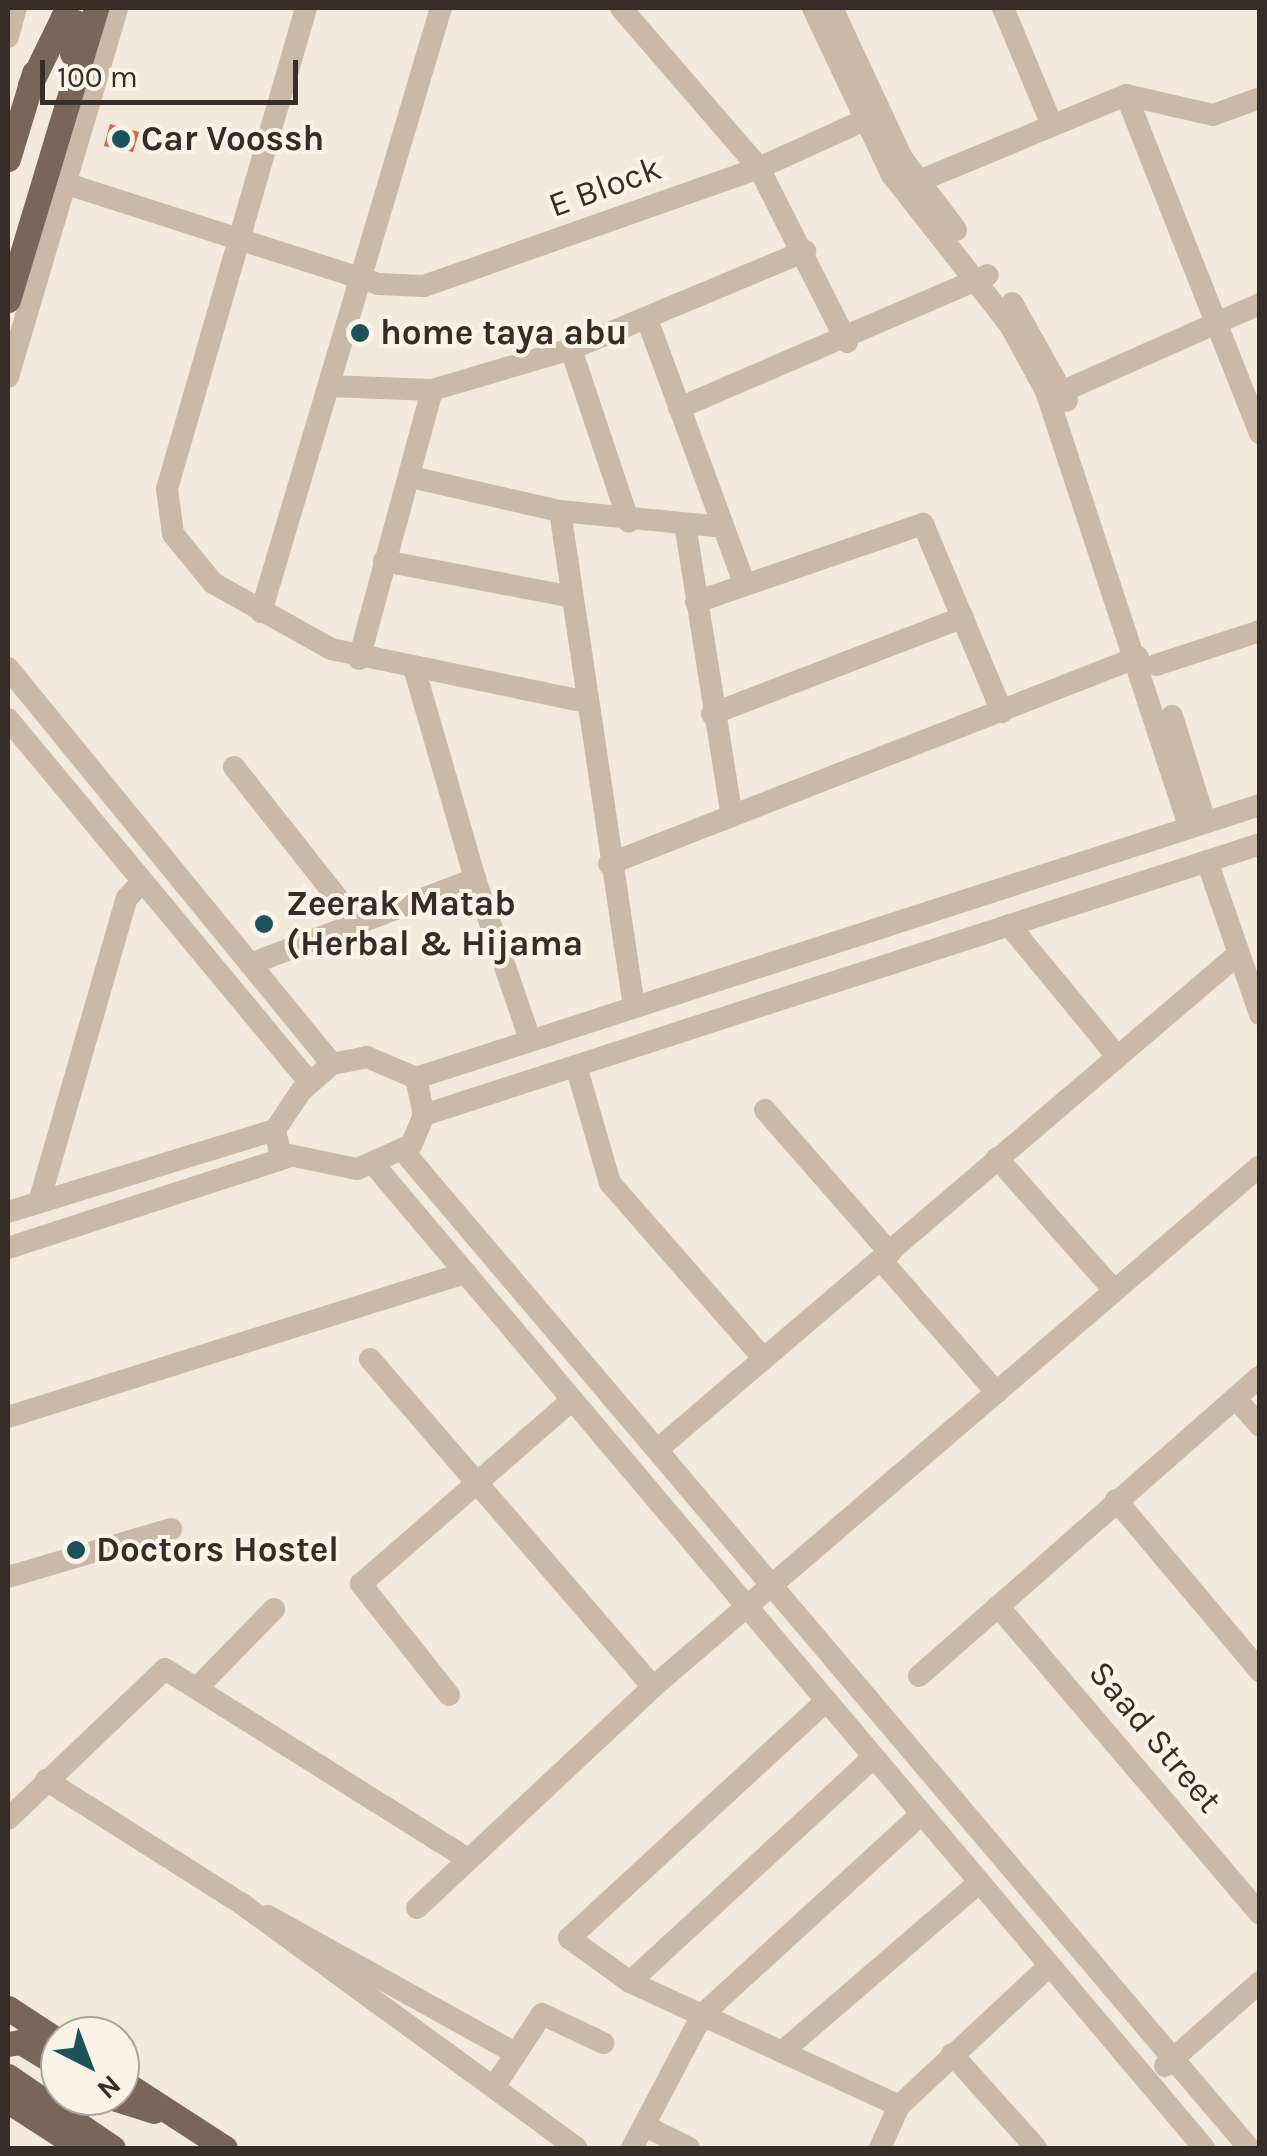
<!DOCTYPE html>
<html>
<head>
<meta charset="utf-8">
<style>
	body { margin:0 }
	#map { position:relative; width:1267px; height:2156px; overflow:hidden; background:#f3e9dc; font-family:Karla,sans-serif }
	div>[style] { position:absolute }
	[style*='--x'] { left:calc(var(--x)*1px); top:calc(var(--y)*1px); width:calc(var(--w)*1px); rotate:calc(var(--a)*1deg) }
	.building>* { inset:0; background:#c96a44 }
	.minor>* { height:22px; margin:-11px; padding:0 11px; transform-origin:11px; border-radius:11px; background:#cbb9a7 }
	.major>* { height:25px; margin:-12.5px; padding:0 12.5px; transform-origin:12.5px; border-radius:12.5px; background:#7a6559 }
	.dots>* { width:28px; height:28px; translate:-50% -50%; box-sizing:border-box; border:5px solid #faf3e8; border-radius:50% }
	span { translate:-50% -50%; white-space:nowrap; text-align:center; line-height:1.15; -webkit-text-stroke:8px #faf3e8; paint-order:stroke }
	.poi-label { font-size:35px; color:#372d28; font-weight:700 }
	.left { translate:0 -50%; text-align:left }
	.street-label { font-size:35px; color:#372d28 }
	.frame { position:absolute; inset:0; border:10px solid #372d28; pointer-events:none }
	.north { position:absolute; left:40px; top:2016px; width:100px; height:100px; box-sizing:border-box; background:#faf3e8; border:2px solid #aca49b; border-radius:50%; rotate:138deg; font-size:28px; font-weight:700; line-height:40px; text-align:center; color:#372d28 }
	.north::after { content:''; display:block; margin:auto; width:35px; height:45px; background:#1c535a; clip-path:polygon(50% 0,100% 100%,50% 72%,0 100%) }
	.scale { position:absolute; left:40px; top:60px; width:258px; height:45px; box-sizing:border-box; border:5px solid #372d28; border-top:0; padding-left:12px; font-size:30px; line-height:35px; white-space:nowrap; color:#372d28; -webkit-text-stroke:8px #faf3e8; paint-order:stroke }
</style>
</head>
<body>
<div id="map">
	<div class="building">
		<i style="clip-path:polygon(110px 124px,139px 132px,133px 152px,104px 146px)"></i>
	</div>
	<div class="minor">
		<i style="--x:306;--y:8;--w:501;--a:106.12"></i>
		<i style="--x:167;--y:489;--w:45;--a:82.4"></i>
		<i style="--x:173;--y:534;--w:63;--a:50.8"></i>
		<i style="--x:213;--y:583;--w:135;--a:29.2"></i>
		<i style="--x:331;--y:649;--w:262;--a:11.7"></i>
		<i style="--x:621;--y:8;--w:211;--a:49.2"></i>
		<i style="--x:759;--y:168;--w:195;--a:63.2"></i>
		<i style="--x:813;--y:8;--w:185;--a:64.7"></i>
		<i style="--x:892;--y:175;--w:191;--a:51.8"></i>
		<i style="--x:1010;--y:325;--w:75;--a:61.4"></i>
		<i style="--x:1046;--y:391;--w:458;--a:71.8"></i>
		<i style="--x:832;--y:8;--w:166;--a:65"></i>
		<i style="--x:902;--y:158;--w:90;--a:53.1"></i>
		<i style="--x:1003;--y:8;--w:125;--a:67.3"></i>
		<i style="--x:8;--y:37;--w:30;--a:-75"></i>
		<i style="--x:1126;--y:95;--w:364;--a:68.4"></i>
		<i style="--x:64;--y:183;--w:330;--a:17.8"></i>
		<i style="--x:378;--y:284;--w:46;--a:2.5"></i>
		<i style="--x:424;--y:286;--w:355;--a:-19.4"></i>
		<i style="--x:759;--y:168;--w:116;--a:-24.4"></i>
		<i style="--x:905;--y:187;--w:239;--a:-22.6"></i>
		<i style="--x:1126;--y:95;--w:89;--a:12.9"></i>
		<i style="--x:1213;--y:115;--w:50;--a:-19.9"></i>
		<i style="--x:1012;--y:303;--w:112;--a:60.7"></i>
		<i style="--x:647;--y:319;--w:283;--a:69.8"></i>
		<i style="--x:571;--y:349;--w:254;--a:-22.7"></i>
		<i style="--x:8;--y:377;--w:385;--a:-73.5"></i>
		<i style="--x:329;--y:386;--w:103;--a:2.2"></i>
		<i style="--x:432;--y:390;--w:145;--a:-16.4"></i>
		<i style="--x:571;--y:349;--w:182;--a:71.5"></i>
		<i style="--x:1052;--y:396;--w:227;--a:-23.9"></i>
		<i style="--x:679;--y:408;--w:336;--a:-23.3"></i>
		<i style="--x:411;--y:477;--w:153;--a:12.9"></i>
		<i style="--x:560;--y:511;--w:163;--a:5.6"></i>
		<i style="--x:560;--y:511;--w:501;--a:81.51"></i>
		<i style="--x:685;--y:524;--w:296;--a:80.9"></i>
		<i style="--x:384;--y:561;--w:191;--a:10.8"></i>
		<i style="--x:696;--y:602;--w:240;--a:-19"></i>
		<i style="--x:923;--y:524;--w:204;--a:67.2"></i>
		<i style="--x:261;--y:612;--w:630;--a:-73.41"></i>
		<i style="--x:359;--y:659;--w:279;--a:-74.8"></i>
		<i style="--x:1156;--y:665;--w:109;--a:-18.1"></i>
		<i style="--x:8;--y:668;--w:512;--a:50.71"></i>
		<i style="--x:415;--y:671;--w:216;--a:73.9"></i>
		<i style="--x:712;--y:714;--w:269;--a:-21.1"></i>
		<i style="--x:1172;--y:716;--w:110;--a:72.6"></i>
		<i style="--x:8;--y:719;--w:472;--a:50.3"></i>
		<i style="--x:234;--y:767;--w:195;--a:51.7"></i>
		<i style="--x:1207;--y:861;--w:162;--a:70.9"></i>
		<i style="--x:609;--y:864;--w:568;--a:-21.37"></i>
		<i style="--x:1009;--y:925;--w:168;--a:50.5"></i>
		<i style="--x:250;--y:964;--w:241;--a:-20.7"></i>
		<i style="--x:475;--y:879;--w:170;--a:71.1"></i>
		<i style="--x:367;--y:1057;--w:53;--a:23.2"></i>
		<i style="--x:416;--y:1078;--w:38;--a:78"></i>
		<i style="--x:424;--y:1115;--w:33;--a:113"></i>
		<i style="--x:411;--y:1145;--w:59;--a:156"></i>
		<i style="--x:357;--y:1169;--w:79;--a:-168.3"></i>
		<i style="--x:280;--y:1153;--w:24;--a:-102"></i>
		<i style="--x:275;--y:1130;--w:47;--a:-56.3"></i>
		<i style="--x:301;--y:1091;--w:41;--a:-41.1"></i>
		<i style="--x:332;--y:1064;--w:36;--a:-11"></i>
		<i style="--x:576;--y:1066;--w:122;--a:73.8"></i>
		<i style="--x:610;--y:1183;--w:232;--a:48.8"></i>
		<i style="--x:416;--y:1078;--w:887;--a:-17.92"></i>
		<i style="--x:765;--y:1110;--w:190;--a:48.8"></i>
		<i style="--x:424;--y:1115;--w:879;--a:-17.96"></i>
		<i style="--x:404;--y:1152;--w:1306;--a:49.69"></i>
		<i style="--x:997;--y:1158;--w:175;--a:48.5"></i>
		<i style="--x:376;--y:1167;--w:1284;--a:49.83"></i>
		<i style="--x:39;--y:1202;--w:316;--a:-73.9"></i>
		<i style="--x:127;--y:898;--w:19;--a:-47"></i>
		<i style="--x:8;--y:1212;--w:279;--a:-17.1"></i>
		<i style="--x:8;--y:1248;--w:294;--a:-18"></i>
		<i style="--x:881;--y:1260;--w:176;--a:48.9"></i>
		<i style="--x:370;--y:1359;--w:433;--a:49.2"></i>
		<i style="--x:1235;--y:1398;--w:38;--a:48"></i>
		<i style="--x:8;--y:1417;--w:480;--a:-17.5"></i>
		<i style="--x:658;--y:1449;--w:761;--a:-40.47"></i>
		<i style="--x:1116;--y:1500;--w:224;--a:49.9"></i>
		<i style="--x:8;--y:1577;--w:170;--a:-16.4"></i>
		<i style="--x:998;--y:1606;--w:404;--a:49.6"></i>
		<i style="--x:919;--y:1676;--w:454;--a:-41.3"></i>
		<i style="--x:198;--y:1687;--w:109;--a:-45.7"></i>
		<i style="--x:449;--y:1695;--w:142;--a:-128.4"></i>
		<i style="--x:361;--y:1584;--w:280;--a:-41.1"></i>
		<i style="--x:824;--y:1703;--w:347;--a:137.3"></i>
		<i style="--x:569;--y:1938;--w:75;--a:35.8"></i>
		<i style="--x:630;--y:1982;--w:296;--a:24.7"></i>
		<i style="--x:46;--y:1780;--w:232;--a:32.3"></i>
		<i style="--x:242;--y:1904;--w:414;--a:36.1"></i>
		<i style="--x:8;--y:1819;--w:217;--a:-43.7"></i>
		<i style="--x:165;--y:1669;--w:354;--a:32.1"></i>
		<i style="--x:417;--y:1908;--w:323;--a:-43.1"></i>
		<i style="--x:653;--y:1687;--w:800;--a:-40.64"></i>
		<i style="--x:268;--y:1916;--w:282;--a:29"></i>
		<i style="--x:630;--y:1982;--w:329;--a:-42.7"></i>
		<i style="--x:782;--y:2052;--w:256;--a:-40.7"></i>
		<i style="--x:952;--y:2054;--w:126;--a:48.2"></i>
		<i style="--x:1165;--y:2066;--w:127;--a:-41.5"></i>
		<i style="--x:494;--y:2087;--w:87;--a:-56.7"></i>
		<i style="--x:542;--y:2014;--w:68;--a:25.4"></i>
		<i style="--x:645;--y:2126;--w:49;--a:26.6"></i>
		<i style="--x:632;--y:2148;--w:150;--a:-62.2"></i>
		<i style="--x:702;--y:2015;--w:296;--a:-42.5"></i>
		<i style="--x:880;--y:2148;--w:46;--a:-65.7"></i>
		<i style="--x:899;--y:2106;--w:205;--a:-43"></i>
	</div>
	<div class="major">
		<i style="--x:30;--y:85;--w:76;--a:-64.1"></i>
		<i style="--x:63;--y:17;--w:15;--a:23"></i>
		<i style="--x:77;--y:23;--w:31;--a:99"></i>
		<i style="--x:8;--y:159;--w:90;--a:-73.2"></i>
		<i style="--x:8;--y:300;--w:305;--a:-73.2"></i>
		<i style="--x:8;--y:2008;--w:62;--a:33.2"></i>
		<i style="--x:8;--y:2044;--w:13;--a:-9"></i>
		<i style="--x:21;--y:2042;--w:46;--a:31.6"></i>
		<i style="--x:8;--y:2076;--w:127;--a:34.4"></i>
		<i style="--x:120;--y:2080;--w:125;--a:32.9"></i>
		<i style="--x:107;--y:2096;--w:49;--a:17.7"></i>
		<i style="--x:8;--y:2101;--w:87;--a:32.8"></i>
	</div>
	<div class="dots">
		<i style="left:121px;top:139px;background:#1c535a"></i>
		<i style="left:360px;top:333px;background:#1c535a"></i>
		<i style="left:264px;top:924px;background:#1c535a"></i>
		<i style="left:76px;top:1550px;background:#1c535a"></i>
	</div>
	<div class="poi-label">
		<span class="left" style="left:141px;top:139px">Car Voossh</span>
		<span class="left" style="left:380px;top:333px">home taya abu</span>
		<span class="left" style="left:286px;top:924px">Zeerak Matab<br>(Herbal &amp; Hijama</span>
		<span class="left" style="left:96px;top:1550px">Doctors Hostel</span>
	</div>
	<div class="street-label">
		<span style="left:605px;top:187px;rotate:-20deg">E Block</span>
		<span style="left:1155px;top:1737px;rotate:50deg">Saad Street</span>
	</div>
	<div class="frame"></div>
	<div class="north">N</div>
	<div class="scale">100 m</div>
</div>
</body>
</html>
